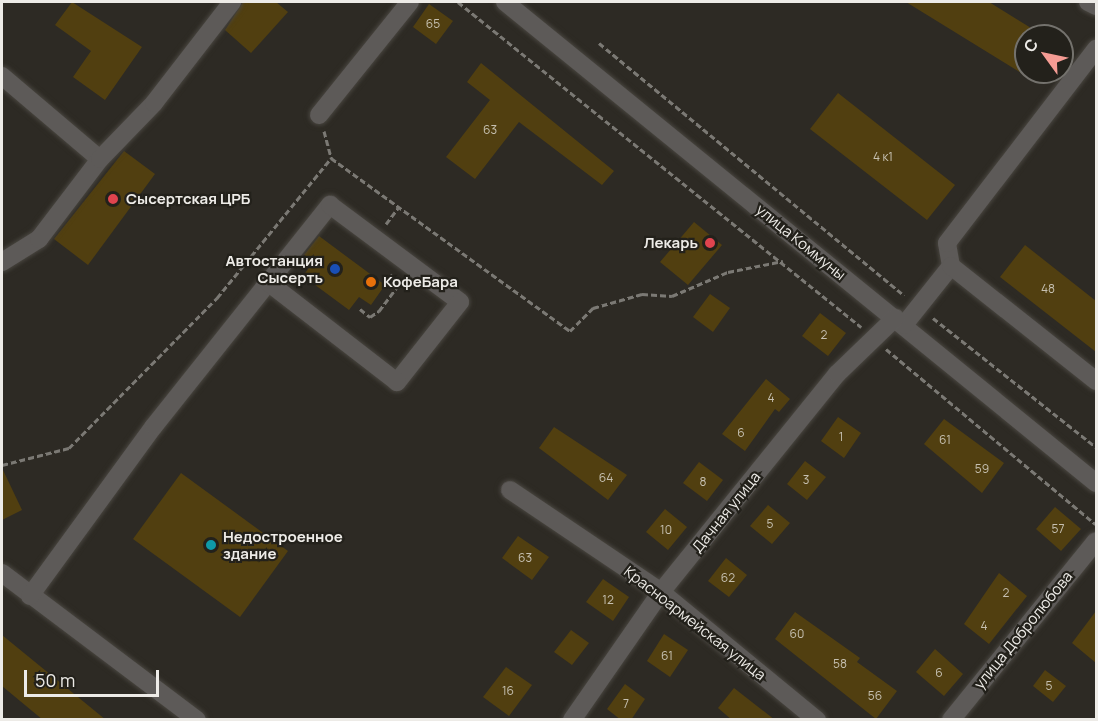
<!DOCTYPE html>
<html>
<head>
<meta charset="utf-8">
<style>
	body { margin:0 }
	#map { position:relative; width:1098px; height:721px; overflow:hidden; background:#2d2a24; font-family:Manrope,sans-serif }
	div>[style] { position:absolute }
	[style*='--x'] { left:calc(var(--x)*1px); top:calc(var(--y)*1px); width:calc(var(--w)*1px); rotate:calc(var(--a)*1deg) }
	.building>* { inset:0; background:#513f10 }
	.path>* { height:3px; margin-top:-1.5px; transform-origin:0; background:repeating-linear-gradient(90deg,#7b7974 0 6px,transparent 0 9px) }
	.roads { filter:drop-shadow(0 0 2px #48453f) drop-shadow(0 0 2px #48453f) }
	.minor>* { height:18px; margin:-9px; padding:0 9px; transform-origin:9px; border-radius:9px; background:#5d5a58 }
	.dots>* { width:16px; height:16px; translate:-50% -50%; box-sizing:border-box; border:3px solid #23211b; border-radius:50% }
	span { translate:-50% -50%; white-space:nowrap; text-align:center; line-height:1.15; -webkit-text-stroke:4.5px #23211b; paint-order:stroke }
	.number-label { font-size:12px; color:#c6c0b1 }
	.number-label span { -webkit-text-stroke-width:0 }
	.poi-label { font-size:15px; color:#edebe7; font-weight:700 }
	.left { translate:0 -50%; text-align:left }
	.right { translate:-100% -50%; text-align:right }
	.street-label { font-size:15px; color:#edebe7 }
	.frame { position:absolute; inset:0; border:3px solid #edebe7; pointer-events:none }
	.north { position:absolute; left:1014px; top:24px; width:60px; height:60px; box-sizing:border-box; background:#23211b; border:2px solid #74726d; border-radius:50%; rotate:303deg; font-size:16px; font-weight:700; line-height:24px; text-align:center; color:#edebe7 }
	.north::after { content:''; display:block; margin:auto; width:21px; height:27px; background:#f59c94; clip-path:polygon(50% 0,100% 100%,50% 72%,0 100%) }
	.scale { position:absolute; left:24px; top:670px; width:135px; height:27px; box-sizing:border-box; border:3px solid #edebe7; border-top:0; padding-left:8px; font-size:18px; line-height:21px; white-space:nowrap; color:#edebe7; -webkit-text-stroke:4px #23211b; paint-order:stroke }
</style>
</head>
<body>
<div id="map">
	<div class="building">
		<i style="clip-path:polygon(72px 2px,142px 47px,105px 100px,73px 77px,91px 51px,55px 25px)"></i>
		<i style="clip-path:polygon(243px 2px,276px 2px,288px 12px,251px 53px,225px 30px)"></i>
		<i style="clip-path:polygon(906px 2px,989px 2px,1044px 36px,1026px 36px,1026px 76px)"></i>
		<i style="clip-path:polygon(429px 4px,453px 21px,436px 44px,413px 27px)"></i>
		<i style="clip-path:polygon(481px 63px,614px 171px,602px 185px,519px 122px,475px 179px,446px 157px,490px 100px,467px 82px)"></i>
		<i style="clip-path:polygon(838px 93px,955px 185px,927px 220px,810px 129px)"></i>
		<i style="clip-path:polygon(124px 151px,155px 174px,88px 265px,54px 239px)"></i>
		<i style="clip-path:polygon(694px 222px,722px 245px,688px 285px,660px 262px)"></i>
		<i style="clip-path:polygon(319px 236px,385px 285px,371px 305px,359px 297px,349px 310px,303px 276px,313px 262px,304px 255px)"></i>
		<i style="clip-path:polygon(1025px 245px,1096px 301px,1096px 352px,1000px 277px)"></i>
		<i style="clip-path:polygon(710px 294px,730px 308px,713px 332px,693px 317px)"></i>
		<i style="clip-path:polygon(820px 313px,846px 333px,828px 356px,802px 336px)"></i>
		<i style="clip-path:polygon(766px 379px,790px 399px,779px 412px,775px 409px,745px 451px,722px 434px)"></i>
		<i style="clip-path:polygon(838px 417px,861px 433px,844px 458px,821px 441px)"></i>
		<i style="clip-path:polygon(944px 419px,1004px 463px,982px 493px,924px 444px)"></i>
		<i style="clip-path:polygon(554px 427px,627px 475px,608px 500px,539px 448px)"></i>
		<i style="clip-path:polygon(805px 461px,826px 477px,807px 500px,787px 484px)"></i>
		<i style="clip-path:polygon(699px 462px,723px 480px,707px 501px,683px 483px)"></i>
		<i style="clip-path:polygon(2px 468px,22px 510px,2px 520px)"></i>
		<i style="clip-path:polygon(181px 473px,288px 551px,240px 617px,133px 539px)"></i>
		<i style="clip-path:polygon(768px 505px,790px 523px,772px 544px,750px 526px)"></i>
		<i style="clip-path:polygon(1055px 507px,1081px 529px,1061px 551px,1036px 529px)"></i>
		<i style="clip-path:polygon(665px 509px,687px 527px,668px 550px,646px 532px)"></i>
		<i style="clip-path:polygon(518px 536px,549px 557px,532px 580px,502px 558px)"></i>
		<i style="clip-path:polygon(726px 558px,747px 575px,729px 597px,708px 581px)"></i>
		<i style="clip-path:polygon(999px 573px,1027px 596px,989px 644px,964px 624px)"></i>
		<i style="clip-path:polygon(603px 579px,629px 597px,613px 621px,586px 602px)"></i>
		<i style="clip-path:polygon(1096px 611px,1096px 663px,1072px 643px)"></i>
		<i style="clip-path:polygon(795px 612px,860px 658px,857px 662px,897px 691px,876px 719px,775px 639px)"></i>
		<i style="clip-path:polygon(571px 630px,589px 643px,572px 665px,554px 652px)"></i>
		<i style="clip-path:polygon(664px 634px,688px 650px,670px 677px,647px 661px)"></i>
		<i style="clip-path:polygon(2px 635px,106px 720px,43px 720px,2px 686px)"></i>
		<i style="clip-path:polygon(935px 649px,963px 674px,944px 696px,916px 672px)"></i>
		<i style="clip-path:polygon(506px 667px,532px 685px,509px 716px,483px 697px)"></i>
		<i style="clip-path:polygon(1045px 670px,1066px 686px,1053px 702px,1033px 686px)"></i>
		<i style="clip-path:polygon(625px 684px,645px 699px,631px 720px,621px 720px,607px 709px)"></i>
		<i style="clip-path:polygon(734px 688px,775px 720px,732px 720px,718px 708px)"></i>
	</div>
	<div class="path">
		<i style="--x:458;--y:2;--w:518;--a:38.88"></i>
		<i style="--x:599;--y:43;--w:396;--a:39.6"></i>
		<i style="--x:324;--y:131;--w:28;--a:75"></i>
		<i style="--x:386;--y:224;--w:20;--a:-53"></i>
		<i style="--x:360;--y:309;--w:13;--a:39"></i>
		<i style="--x:370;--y:317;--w:11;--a:-34"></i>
		<i style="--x:379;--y:311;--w:34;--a:-53"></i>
		<i style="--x:399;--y:284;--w:13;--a:-132"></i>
		<i style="--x:933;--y:318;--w:208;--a:38.4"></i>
		<i style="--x:886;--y:349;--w:273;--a:39.9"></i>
		<i style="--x:2;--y:465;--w:69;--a:-14.2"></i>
		<i style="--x:69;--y:448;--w:211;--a:-45.4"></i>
		<i style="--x:217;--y:298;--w:181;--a:-50.8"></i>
		<i style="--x:331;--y:158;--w:295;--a:35.9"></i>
		<i style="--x:570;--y:331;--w:33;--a:-45"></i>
		<i style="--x:593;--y:308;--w:51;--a:-15.9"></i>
		<i style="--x:642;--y:294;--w:30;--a:4"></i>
		<i style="--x:672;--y:296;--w:61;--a:-23.2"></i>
		<i style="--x:728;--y:272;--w:56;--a:-11.3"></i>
	</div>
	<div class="roads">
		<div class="minor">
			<i style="--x:505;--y:2;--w:762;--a:39.14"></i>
			<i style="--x:1088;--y:2;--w:9;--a:27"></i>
			<i style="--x:2;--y:76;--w:128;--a:40.3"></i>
			<i style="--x:319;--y:115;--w:145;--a:-51.2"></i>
			<i style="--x:2;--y:262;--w:44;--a:-31.9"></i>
			<i style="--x:39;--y:239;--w:101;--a:-52.7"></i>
			<i style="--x:100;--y:159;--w:78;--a:-46"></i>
			<i style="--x:154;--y:103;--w:128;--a:-52.3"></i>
			<i style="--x:951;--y:266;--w:23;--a:-100"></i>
			<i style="--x:947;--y:243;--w:245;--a:-52.5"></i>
			<i style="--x:904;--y:325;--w:75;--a:-51.5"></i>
			<i style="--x:951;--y:266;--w:185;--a:38.4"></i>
			<i style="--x:510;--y:490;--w:182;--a:34"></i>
			<i style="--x:661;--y:592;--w:202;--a:39.4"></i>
			<i style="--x:2;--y:573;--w:244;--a:37"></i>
			<i style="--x:30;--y:596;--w:210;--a:-53.9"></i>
			<i style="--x:154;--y:426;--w:283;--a:-51.5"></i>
			<i style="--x:330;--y:205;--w:162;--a:36.7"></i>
			<i style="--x:460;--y:302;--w:102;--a:128.2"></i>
			<i style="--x:397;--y:382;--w:162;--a:-142.3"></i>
			<i style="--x:572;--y:720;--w:156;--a:-55.2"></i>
			<i style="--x:661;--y:592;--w:280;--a:-51.1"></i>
			<i style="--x:837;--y:374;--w:81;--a:-44"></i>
			<i style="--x:951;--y:720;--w:230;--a:-51"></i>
		</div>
	</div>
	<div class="dots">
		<i style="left:113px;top:199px;background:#e0444e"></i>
		<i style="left:710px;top:243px;background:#e0444e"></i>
		<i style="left:335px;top:269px;background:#1a4fb4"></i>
		<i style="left:371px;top:282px;background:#e8710a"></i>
		<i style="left:211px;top:545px;background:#0f9aa8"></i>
	</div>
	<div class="number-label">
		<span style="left:433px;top:24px">65</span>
		<span style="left:490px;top:130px">63</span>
		<span style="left:883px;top:157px">4 к1</span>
		<span style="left:1048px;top:289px">48</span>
		<span style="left:824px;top:335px">2</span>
		<span style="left:771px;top:398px">4</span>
		<span style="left:741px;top:433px">6</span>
		<span style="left:841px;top:437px">1</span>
		<span style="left:945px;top:440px">61</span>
		<span style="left:982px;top:469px">59</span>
		<span style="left:606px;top:478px">64</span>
		<span style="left:806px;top:480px">3</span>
		<span style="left:703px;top:482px">8</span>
		<span style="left:770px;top:524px">5</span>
		<span style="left:1058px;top:529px">57</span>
		<span style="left:666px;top:530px">10</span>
		<span style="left:525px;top:558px">63</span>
		<span style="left:728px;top:578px">62</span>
		<span style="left:1006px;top:593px">2</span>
		<span style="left:608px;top:600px">12</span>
		<span style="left:984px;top:626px">4</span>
		<span style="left:797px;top:634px">60</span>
		<span style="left:667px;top:656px">61</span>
		<span style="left:840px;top:664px">58</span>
		<span style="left:939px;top:673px">6</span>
		<span style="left:1049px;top:686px">5</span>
		<span style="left:508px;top:691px">16</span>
		<span style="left:875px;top:696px">56</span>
		<span style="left:626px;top:704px">7</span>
	</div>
	<div class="poi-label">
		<span class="left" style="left:126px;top:199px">Сысертская ЦРБ</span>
		<span class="right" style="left:698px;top:243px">Лекарь</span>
		<span class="right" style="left:323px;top:269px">Автостанция<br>Сысерть</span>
		<span class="left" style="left:383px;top:282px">КофеБара</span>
		<span class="left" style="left:223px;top:545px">Недостроенное<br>здание</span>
	</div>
	<div class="street-label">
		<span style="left:801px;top:242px;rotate:39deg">улица Коммуны</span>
		<span style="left:726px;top:512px;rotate:-51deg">Дачная улица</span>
		<span style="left:695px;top:623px;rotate:38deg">Красноармейская улица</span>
		<span style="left:1023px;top:630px;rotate:-51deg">улица Добролюбова</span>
	</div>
	<div class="frame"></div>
	<div class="north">С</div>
	<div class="scale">50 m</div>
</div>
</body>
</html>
